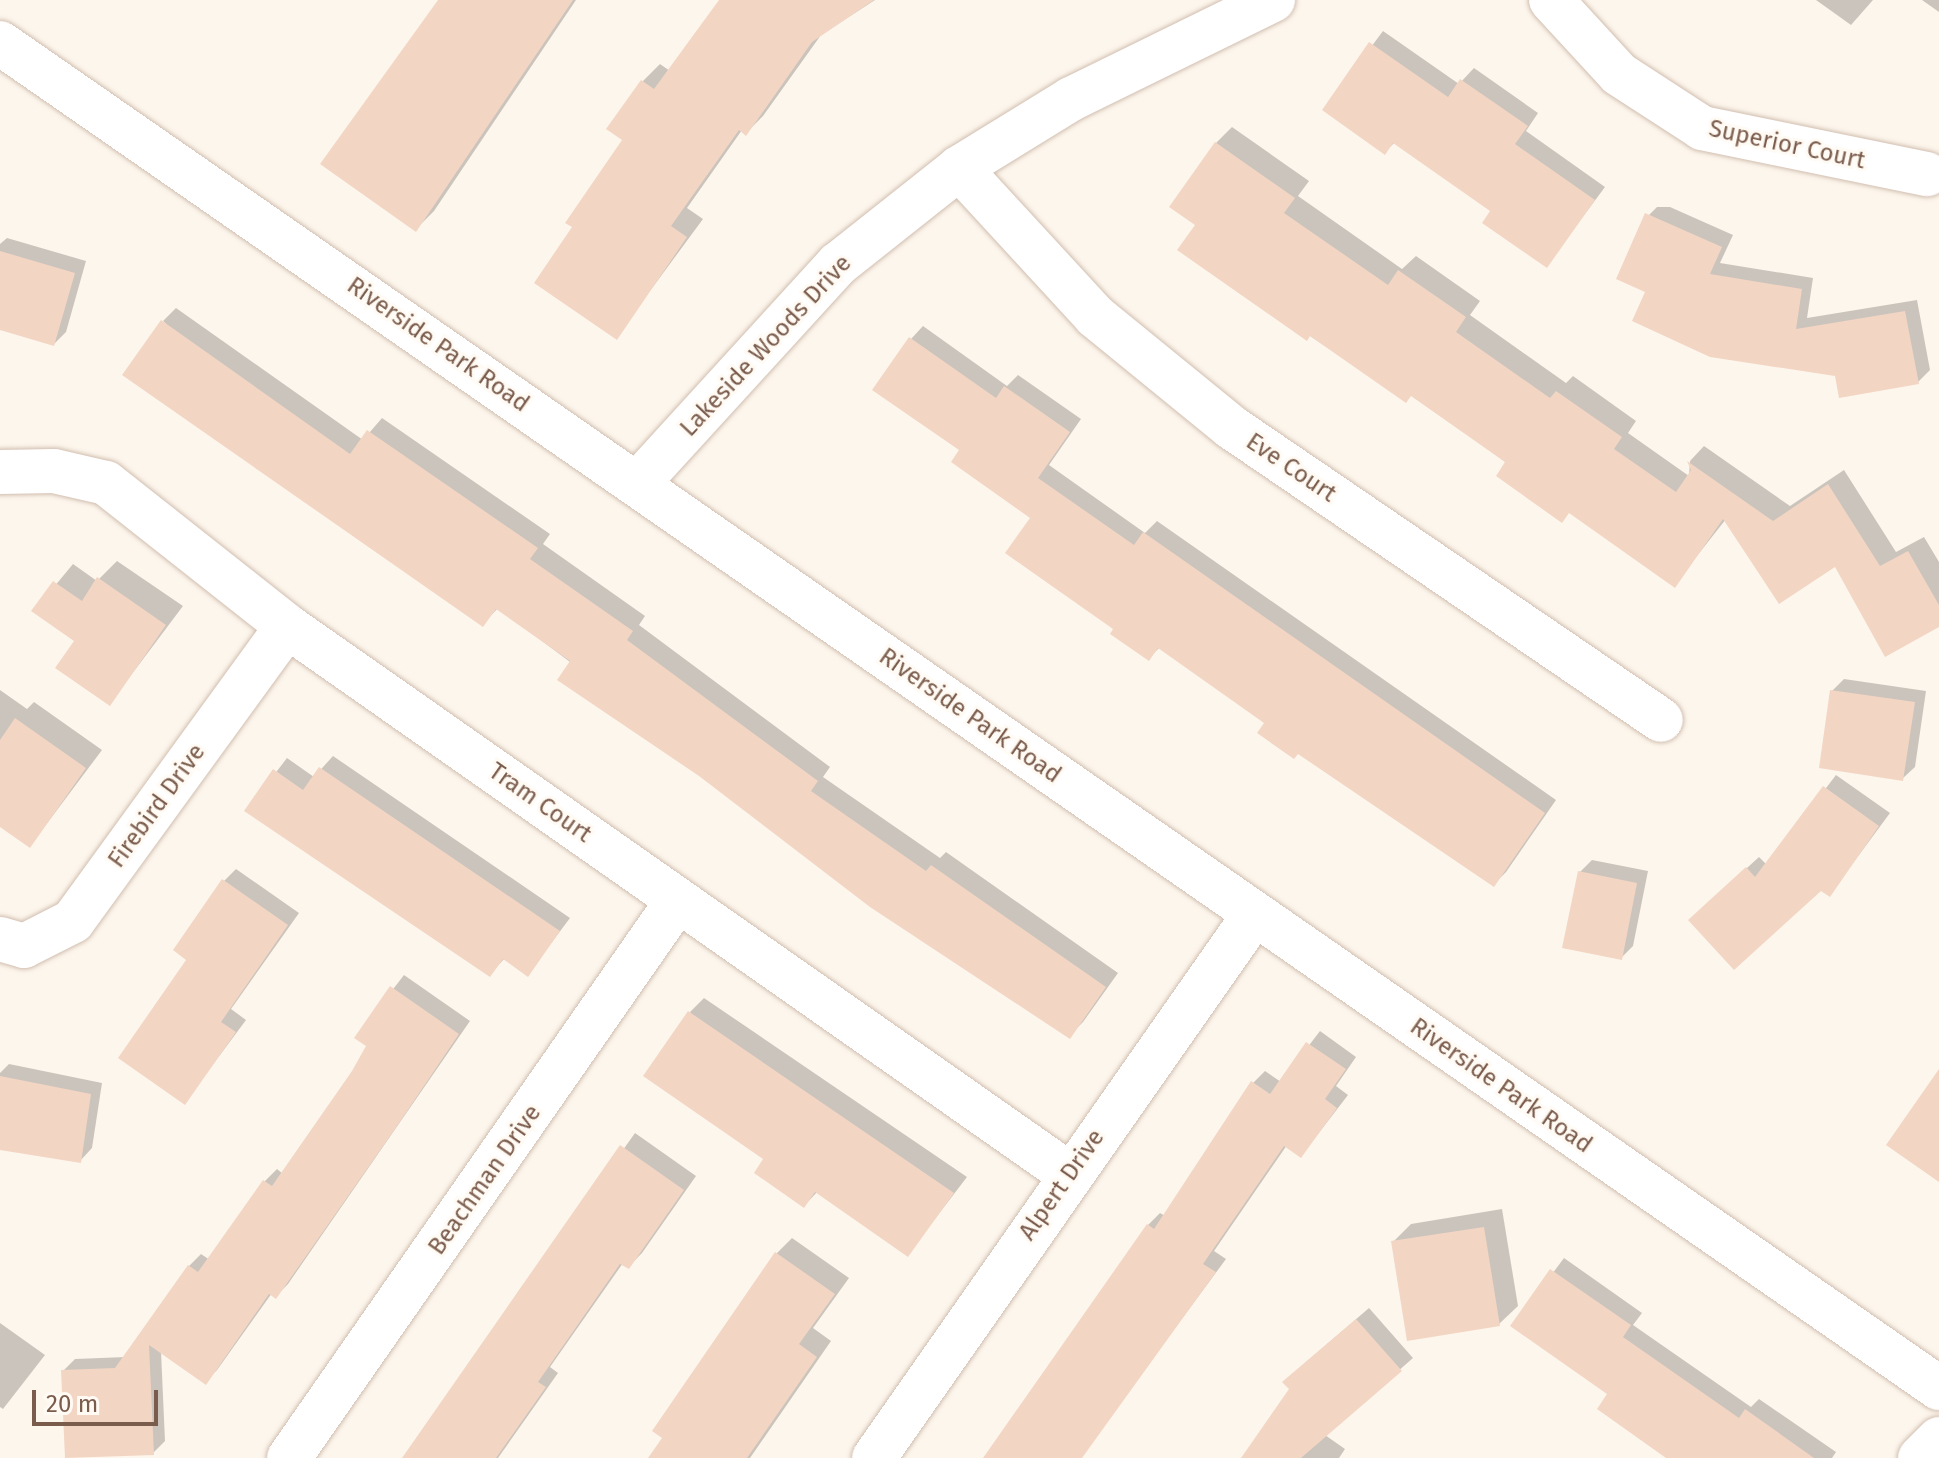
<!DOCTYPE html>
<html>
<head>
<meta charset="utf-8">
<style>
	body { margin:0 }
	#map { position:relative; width:1939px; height:1458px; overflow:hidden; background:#fdf6ec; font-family:"Fira Sans",sans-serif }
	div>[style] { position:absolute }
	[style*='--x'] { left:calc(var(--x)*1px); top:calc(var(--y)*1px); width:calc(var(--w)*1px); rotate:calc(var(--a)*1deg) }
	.shadow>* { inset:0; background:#0003 }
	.building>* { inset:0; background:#f3d5c3 }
	.roads { filter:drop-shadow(0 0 2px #d1beb0) drop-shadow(0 0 2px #d1beb0) }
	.minor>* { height:44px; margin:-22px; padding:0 22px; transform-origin:22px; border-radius:22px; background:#fff }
	.tertiary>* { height:44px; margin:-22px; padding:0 22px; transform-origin:22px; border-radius:22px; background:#fff }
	span { translate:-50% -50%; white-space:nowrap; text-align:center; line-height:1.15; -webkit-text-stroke:6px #fffaf3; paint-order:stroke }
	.street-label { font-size:24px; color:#7a5c4d }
	.scale { position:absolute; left:32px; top:1390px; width:126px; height:36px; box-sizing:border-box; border:4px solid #7a5c4d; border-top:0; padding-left:10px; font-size:24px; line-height:28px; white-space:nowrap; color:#7a5c4d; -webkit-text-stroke:6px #fffaf3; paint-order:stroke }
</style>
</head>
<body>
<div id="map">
	<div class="shadow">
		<i style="clip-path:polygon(442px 0,576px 0,434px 211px,416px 229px)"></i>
		<i style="clip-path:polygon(725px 0,875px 0,821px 35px,763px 116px,746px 133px,742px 130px,687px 208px,703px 219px,616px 337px,575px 227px,625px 140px,643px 81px,660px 64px,670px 71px)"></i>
		<i style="clip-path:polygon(1816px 0,1873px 0,1851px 25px)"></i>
		<i style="clip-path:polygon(1922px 0,1939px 0,1939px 12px)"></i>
		<i style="clip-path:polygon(1383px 31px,1459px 84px,1474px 68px,1538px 113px,1526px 131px,1605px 187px,1547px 265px,1493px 210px,1395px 142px,1385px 152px,1324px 110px)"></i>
		<i style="clip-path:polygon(1232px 127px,1309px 181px,1298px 196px,1402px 269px,1416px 256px,1480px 301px,1470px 315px,1566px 383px,1573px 376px,1636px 421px,1628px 433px,1689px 476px,1690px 461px,1704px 446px,1790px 506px,1844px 470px,1896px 552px,1924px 537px,1939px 562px,1939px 625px,1836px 564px,1726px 519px,1674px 585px,1412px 394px,1406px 400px,1180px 249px,1197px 225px,1216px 143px)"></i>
		<i style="clip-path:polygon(1657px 207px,1670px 207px,1733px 235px,1720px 263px,1813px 278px,1807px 318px,1917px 300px,1930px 370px,1918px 382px,1837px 374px,1647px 291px,1645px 219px)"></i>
		<i style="clip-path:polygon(7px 238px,86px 261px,66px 332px,54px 344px,0 328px,0 244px)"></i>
		<i style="clip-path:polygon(176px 308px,363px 440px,382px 418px,550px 534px,543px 544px,645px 616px,639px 625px,830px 767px,823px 777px,940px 858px,946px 852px,1118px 973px,1083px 1022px,1069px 1036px,498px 608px,482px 625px,163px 321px)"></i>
		<i style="clip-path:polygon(923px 326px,1007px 386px,1018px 375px,1081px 419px,1049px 465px,1145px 533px,1157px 521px,1556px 800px,1506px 872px,1494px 884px,1160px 647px,1148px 659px,1116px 629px,1033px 517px,962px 450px,911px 339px)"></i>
		<i style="clip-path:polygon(117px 561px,183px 606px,110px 703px,76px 640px,34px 611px,73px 564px,97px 581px)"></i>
		<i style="clip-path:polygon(1844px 679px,1926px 691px,1915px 767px,1902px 779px,1832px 691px)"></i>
		<i style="clip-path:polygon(0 690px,27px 709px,34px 702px,102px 750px,30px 846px,0 826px)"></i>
		<i style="clip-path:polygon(333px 756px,570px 918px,528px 974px,505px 958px,490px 974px,247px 810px,287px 758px,314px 777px)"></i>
		<i style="clip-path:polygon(1836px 775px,1890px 813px,1830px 894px,1821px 888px,1703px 908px,1759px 857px,1767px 865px)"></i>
		<i style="clip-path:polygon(1592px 860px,1648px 871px,1633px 946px,1621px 958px,1580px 872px)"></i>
		<i style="clip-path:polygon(236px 869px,299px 913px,231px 1009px,246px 1020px,185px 1102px,189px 959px,224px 881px)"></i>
		<i style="clip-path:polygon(404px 975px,470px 1021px,288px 1284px,276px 1296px,272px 1293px,217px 1370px,205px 1382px,161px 1351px,165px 1441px,153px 1453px,63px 1371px,75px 1359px,126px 1357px,189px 1266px,201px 1254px,210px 1260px,265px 1181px,277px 1169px,283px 1174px,353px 1072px,368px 1045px,356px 1037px)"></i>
		<i style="clip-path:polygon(704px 998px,967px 1177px,908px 1254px,818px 1191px,804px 1206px,766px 1159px,690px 1012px)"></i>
		<i style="clip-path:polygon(1320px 1031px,1356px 1057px,1336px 1086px,1348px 1095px,1301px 1156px,1287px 1145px,1214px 1251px,1226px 1259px,1079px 1458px,984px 1458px,1148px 1225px,1160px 1213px,1165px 1216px,1253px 1083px,1265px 1071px,1281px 1082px)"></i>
		<i style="clip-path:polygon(9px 1064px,102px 1083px,92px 1148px,80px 1161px,0 1148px,0 1073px)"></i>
		<i style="clip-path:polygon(635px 1133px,696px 1176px,642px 1253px,628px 1267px,623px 1263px,550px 1367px,558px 1373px,498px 1458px,404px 1458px)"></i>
		<i style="clip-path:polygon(1502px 1209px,1518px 1306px,1499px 1324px,1393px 1242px,1411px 1224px)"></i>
		<i style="clip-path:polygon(792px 1238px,849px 1278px,813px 1328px,831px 1341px,750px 1458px,650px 1458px,777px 1253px)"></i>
		<i style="clip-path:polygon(1564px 1258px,1642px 1313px,1633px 1325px,1751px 1407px,1759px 1399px,1836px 1452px,1832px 1458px,1671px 1458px,1610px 1394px,1513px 1326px)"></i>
		<i style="clip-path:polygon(1369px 1308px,1413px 1358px,1325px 1435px,1345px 1449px,1339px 1458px,1242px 1458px,1291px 1389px,1297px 1370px)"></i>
		<i style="clip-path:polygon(0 1323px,45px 1355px,3px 1409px,0 1407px)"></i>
	</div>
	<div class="building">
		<i style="clip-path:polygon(438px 0,573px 0,416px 232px,320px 164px)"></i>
		<i style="clip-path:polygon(719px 0,874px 0,812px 42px,746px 136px,739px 130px,671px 226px,687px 237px,617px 340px,534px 283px,572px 227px,565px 223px,622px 140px,606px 129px,641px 80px,654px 89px)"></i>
		<i style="clip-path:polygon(1369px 42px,1448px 97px,1460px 79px,1528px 126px,1515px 144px,1595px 200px,1547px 268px,1482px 223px,1490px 211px,1393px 143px,1385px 155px,1322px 110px)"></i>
		<i style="clip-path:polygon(1215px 142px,1295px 198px,1284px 213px,1388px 285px,1398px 270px,1466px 317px,1456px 332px,1550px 398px,1556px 391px,1622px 437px,1614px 449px,1676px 492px,1691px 470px,1687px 461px,1773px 521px,1828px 484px,1880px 566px,1908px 551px,1939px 605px,1939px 627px,1885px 657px,1835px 567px,1779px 604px,1723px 519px,1675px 588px,1569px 513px,1562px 523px,1496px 476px,1505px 462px,1411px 396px,1406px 403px,1310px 336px,1307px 341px,1177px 250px,1195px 225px,1169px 207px)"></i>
		<i style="clip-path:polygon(1645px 213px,1722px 247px,1710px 274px,1802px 289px,1796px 329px,1905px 311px,1919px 384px,1839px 398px,1835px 376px,1710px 357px,1632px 321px,1645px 292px,1616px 279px)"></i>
		<i style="clip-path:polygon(0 251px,75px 273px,54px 346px,0 330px)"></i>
		<i style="clip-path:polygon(161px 320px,350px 454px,367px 430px,538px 548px,530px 559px,633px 631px,627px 640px,818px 781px,811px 791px,926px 871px,931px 865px,1106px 987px,1070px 1039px,870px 907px,699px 776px,557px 680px,570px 661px,496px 609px,483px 627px,122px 375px)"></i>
		<i style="clip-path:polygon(909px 337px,996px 398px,1004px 386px,1070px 432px,1038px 478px,1134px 545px,1143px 532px,1545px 813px,1494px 887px,1298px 754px,1294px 759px,1257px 733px,1264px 723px,1158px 648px,1149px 661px,1110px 634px,1113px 629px,1005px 553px,1030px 518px,951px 462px,959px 450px,872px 390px)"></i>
		<i style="clip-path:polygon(97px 577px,166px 625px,110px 706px,55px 668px,74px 641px,31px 611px,53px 581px,82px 601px)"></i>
		<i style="clip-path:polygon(1830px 690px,1915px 702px,1903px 781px,1819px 768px)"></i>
		<i style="clip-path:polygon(15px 718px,86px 768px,30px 848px,0 827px,0 740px)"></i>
		<i style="clip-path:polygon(319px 767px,560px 931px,528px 977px,503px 959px,490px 977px,244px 811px,273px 769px,303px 790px)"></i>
		<i style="clip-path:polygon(1823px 786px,1879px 826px,1830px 897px,1821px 891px,1734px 970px,1688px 920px,1746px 867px,1755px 877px)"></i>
		<i style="clip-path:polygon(1578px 871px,1637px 883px,1622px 960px,1562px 948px)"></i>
		<i style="clip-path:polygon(222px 879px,288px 925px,221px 1022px,236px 1032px,185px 1105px,118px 1058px,186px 960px,173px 950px)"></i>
		<i style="clip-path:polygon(390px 986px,459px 1034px,395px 1129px,276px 1299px,269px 1294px,206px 1385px,149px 1345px,154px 1455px,65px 1458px,61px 1370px,115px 1368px,188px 1265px,198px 1272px,263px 1180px,272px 1186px,352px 1071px,366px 1046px,354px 1038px)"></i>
		<i style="clip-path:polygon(688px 1011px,954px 1193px,908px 1257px,815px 1192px,804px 1208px,754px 1173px,763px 1159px,643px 1076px)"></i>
		<i style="clip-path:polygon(1306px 1042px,1346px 1069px,1325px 1099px,1337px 1108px,1301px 1158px,1284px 1146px,1203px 1264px,1216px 1272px,1082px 1458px,983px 1458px,1147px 1224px,1154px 1229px,1251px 1081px,1270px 1094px)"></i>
		<i style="clip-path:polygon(1939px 1069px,1939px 1182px,1886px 1145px)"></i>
		<i style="clip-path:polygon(0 1076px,91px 1094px,81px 1163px,0 1150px)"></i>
		<i style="clip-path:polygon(620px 1145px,684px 1190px,629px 1269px,620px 1264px,538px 1382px,546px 1387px,496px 1458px,402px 1458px)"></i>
		<i style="clip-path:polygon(1484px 1227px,1500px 1326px,1407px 1341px,1391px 1241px)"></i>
		<i style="clip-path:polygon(775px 1252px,835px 1294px,799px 1344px,817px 1357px,747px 1458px,648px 1458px,662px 1438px,652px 1431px)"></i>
		<i style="clip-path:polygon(1550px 1269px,1631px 1325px,1623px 1337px,1739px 1418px,1745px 1409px,1814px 1458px,1666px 1458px,1597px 1409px,1607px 1394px,1510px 1326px)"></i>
		<i style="clip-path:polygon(1356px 1319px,1402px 1371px,1301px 1458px,1241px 1458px,1289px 1389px,1282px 1382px)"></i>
	</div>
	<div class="roads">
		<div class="minor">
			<i style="--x:1551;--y:0;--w:100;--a:47.4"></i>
			<i style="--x:1619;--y:74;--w:99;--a:33"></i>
			<i style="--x:1702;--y:128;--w:230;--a:11.6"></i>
			<i style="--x:959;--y:168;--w:201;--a:47.4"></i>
			<i style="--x:1095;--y:316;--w:176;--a:39.2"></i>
			<i style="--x:1231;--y:427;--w:520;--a:34.27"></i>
			<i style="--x:0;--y:472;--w:54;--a:-1.1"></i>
			<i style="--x:54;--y:471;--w:53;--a:13"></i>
			<i style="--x:106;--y:483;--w:231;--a:38.3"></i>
			<i style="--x:287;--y:626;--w:955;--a:35.02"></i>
			<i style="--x:638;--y:483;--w:297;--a:-47.6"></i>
			<i style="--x:838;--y:264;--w:154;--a:-38.4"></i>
			<i style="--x:959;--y:168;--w:132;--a:-31.6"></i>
			<i style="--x:1071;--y:99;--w:225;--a:-26.1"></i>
			<i style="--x:0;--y:939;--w:25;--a:16"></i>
			<i style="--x:24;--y:946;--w:55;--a:-27"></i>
			<i style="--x:73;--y:921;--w:364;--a:-54"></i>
			<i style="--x:289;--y:1458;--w:680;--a:-55.12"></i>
			<i style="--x:874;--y:1458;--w:663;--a:-55.02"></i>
			<i style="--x:1920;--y:1458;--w:27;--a:-45"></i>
		</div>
		<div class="tertiary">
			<i style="--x:0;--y:43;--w:2360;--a:34.75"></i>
		</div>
	</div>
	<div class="street-label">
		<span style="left:1787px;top:145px;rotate:12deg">Superior Court</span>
		<span style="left:438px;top:345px;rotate:35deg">Riverside Park Road</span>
		<span style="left:766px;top:346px;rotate:-47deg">Lakeside Woods Drive</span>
		<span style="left:1291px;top:468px;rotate:34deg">Eve Court</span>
		<span style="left:970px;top:716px;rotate:35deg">Riverside Park Road</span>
		<span style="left:540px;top:803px;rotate:35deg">Tram Court</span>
		<span style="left:157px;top:806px;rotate:-54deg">Firebird Drive</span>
		<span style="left:1501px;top:1086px;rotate:35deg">Riverside Park Road</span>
		<span style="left:485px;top:1180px;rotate:-55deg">Beachman Drive</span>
		<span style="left:1062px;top:1185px;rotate:-55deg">Alpert Drive</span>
	</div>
	<div class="scale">20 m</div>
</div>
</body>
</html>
